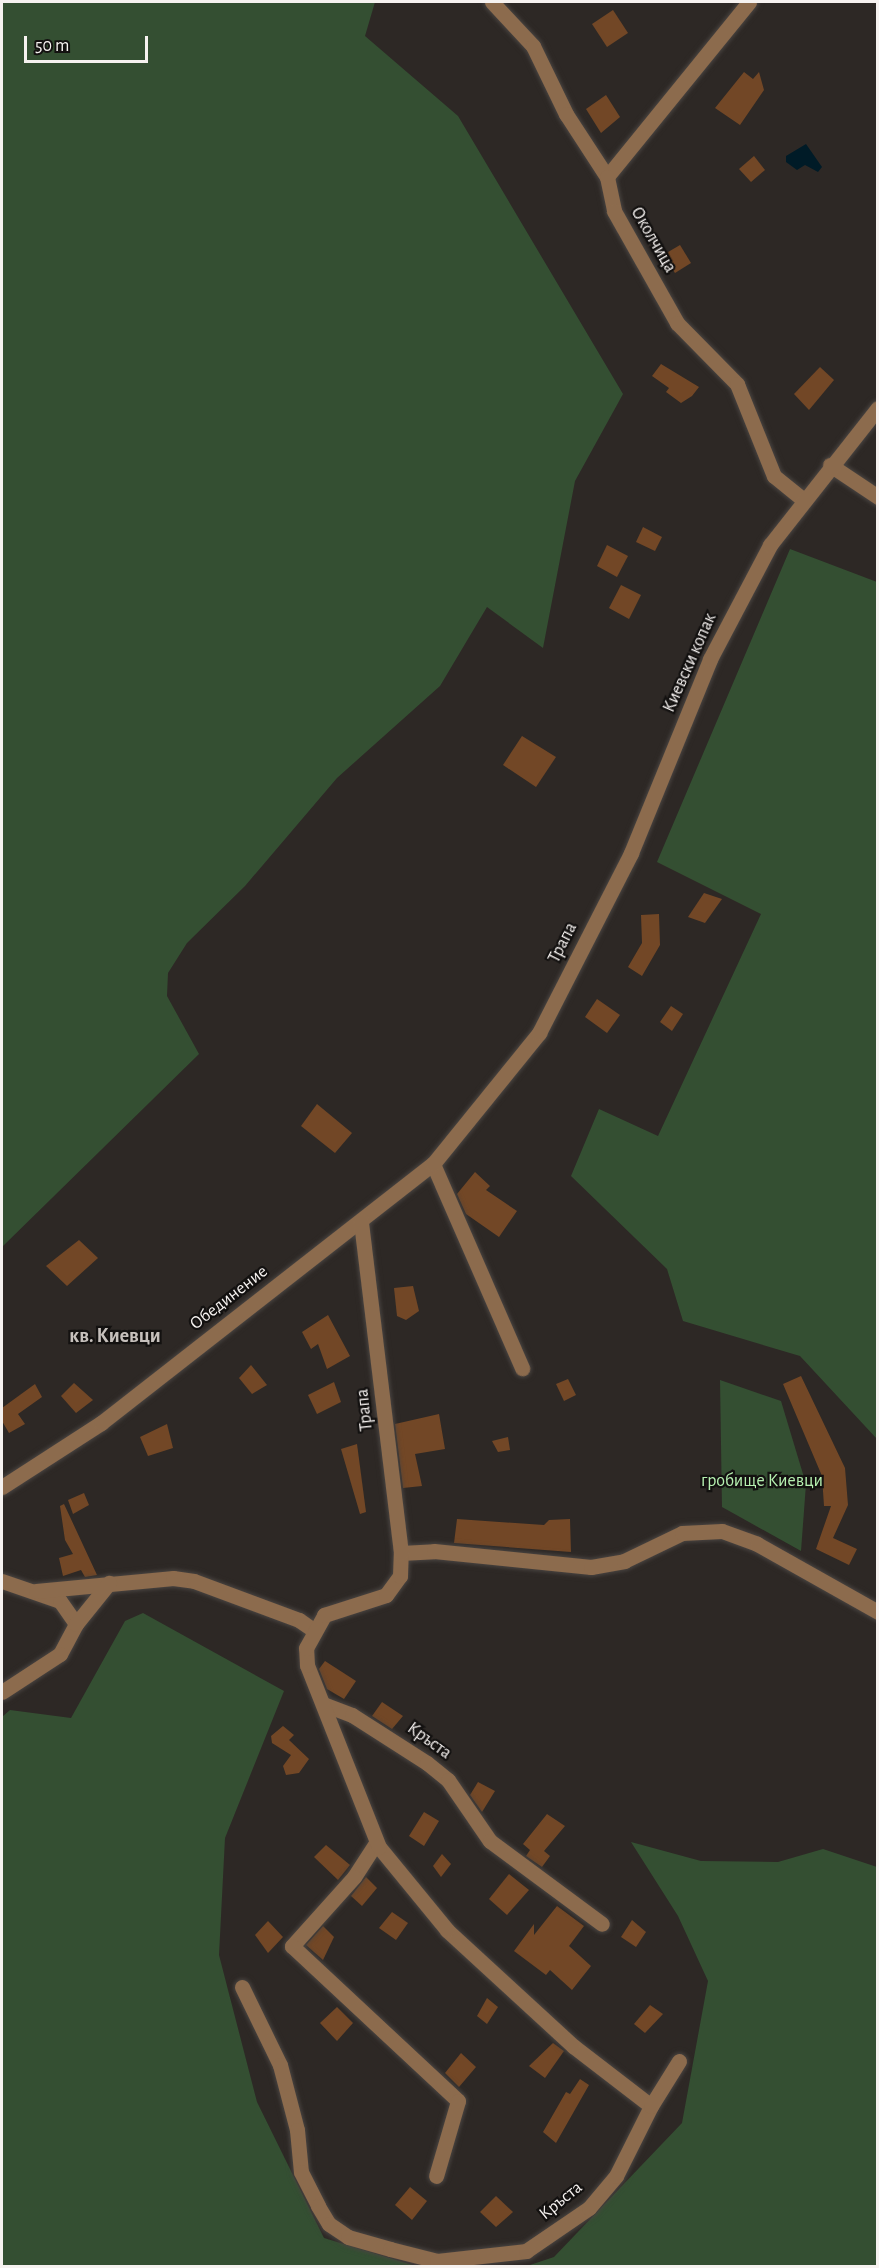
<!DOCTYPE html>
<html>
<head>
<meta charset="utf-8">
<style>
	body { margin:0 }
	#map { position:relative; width:879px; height:2268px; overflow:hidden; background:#2d2825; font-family:"Alegreya Sans",sans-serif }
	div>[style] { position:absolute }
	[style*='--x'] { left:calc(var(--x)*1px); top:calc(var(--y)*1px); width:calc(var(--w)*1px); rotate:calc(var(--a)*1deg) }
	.green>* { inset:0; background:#344f32 }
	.water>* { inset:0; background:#001b27 }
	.building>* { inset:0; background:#724726 }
	.roads { filter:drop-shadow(0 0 2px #494441) drop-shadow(0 0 2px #494441) }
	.minor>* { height:15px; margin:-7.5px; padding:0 7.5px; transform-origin:7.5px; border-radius:7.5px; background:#8c6b4d }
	span { translate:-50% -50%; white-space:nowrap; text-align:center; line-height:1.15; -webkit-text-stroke:4.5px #131110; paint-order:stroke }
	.street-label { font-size:18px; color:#f6f2f0 }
	.park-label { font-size:18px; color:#b5f0b0 }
	.neighbourhood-label { font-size:20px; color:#c6c0bc; font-weight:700 }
	.frame { position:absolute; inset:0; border:3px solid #f6f2f0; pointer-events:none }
	.scale { position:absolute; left:24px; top:36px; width:124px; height:27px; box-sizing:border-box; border:3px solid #f6f2f0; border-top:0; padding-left:8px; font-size:18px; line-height:21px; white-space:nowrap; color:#f6f2f0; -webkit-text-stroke:4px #131110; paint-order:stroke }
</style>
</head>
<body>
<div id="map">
	<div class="green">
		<i style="clip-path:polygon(2px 2px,375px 2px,365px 36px,458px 116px,623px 394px,575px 481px,543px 648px,487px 607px,440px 686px,337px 778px,245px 886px,187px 943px,168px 973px,167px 996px,199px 1054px,2px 1247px)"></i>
		<i style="clip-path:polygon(790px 549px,877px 582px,877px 1439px,800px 1356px,683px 1321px,667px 1269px,571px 1176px,599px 1109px,658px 1136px,761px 914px,657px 862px)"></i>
		<i style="clip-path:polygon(720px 1380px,781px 1401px,806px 1484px,801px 1551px,722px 1507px)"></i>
		<i style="clip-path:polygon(143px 1613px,284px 1691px,225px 1838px,219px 1955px,257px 2102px,324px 2238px,416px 2266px,2px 2266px,2px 1717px,10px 1710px,71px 1718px,125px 1621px)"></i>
		<i style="clip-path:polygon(631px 1842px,701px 1861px,778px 1862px,823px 1849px,877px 1867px,877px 2266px,527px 2266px,554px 2257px,682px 2123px,708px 1981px,678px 1916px)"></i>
	</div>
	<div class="water">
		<i style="clip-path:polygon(806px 144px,822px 167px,818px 172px,805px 165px,797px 170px,786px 162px,786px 156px)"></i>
	</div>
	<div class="building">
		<i style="clip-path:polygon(613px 10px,628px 33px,607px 47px,592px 24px)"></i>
		<i style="clip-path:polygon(744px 72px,753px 79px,759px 72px,764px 90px,740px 125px,715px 108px)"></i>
		<i style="clip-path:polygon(606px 95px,620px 117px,601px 133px,586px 109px)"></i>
		<i style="clip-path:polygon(754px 156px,765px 170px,751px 182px,739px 169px)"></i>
		<i style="clip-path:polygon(680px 245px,691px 263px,675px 273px,663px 255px)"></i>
		<i style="clip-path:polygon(661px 364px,699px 387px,692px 396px,681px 403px,666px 392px,669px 388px,652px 376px)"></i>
		<i style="clip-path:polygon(820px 367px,834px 380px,809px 410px,794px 394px)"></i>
		<i style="clip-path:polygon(643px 527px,662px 537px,655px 551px,636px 542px)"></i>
		<i style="clip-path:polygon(607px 545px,628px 556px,617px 577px,597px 566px)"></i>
		<i style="clip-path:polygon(621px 585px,641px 595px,629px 619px,609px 608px)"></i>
		<i style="clip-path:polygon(522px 736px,556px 757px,536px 787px,503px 765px)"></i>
		<i style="clip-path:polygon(704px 893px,722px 899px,705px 923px,688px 917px)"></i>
		<i style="clip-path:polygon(659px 914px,660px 945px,642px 976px,628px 967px,642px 943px,641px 915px)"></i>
		<i style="clip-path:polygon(597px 999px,620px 1015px,607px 1033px,585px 1017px)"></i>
		<i style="clip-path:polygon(671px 1006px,683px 1014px,672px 1031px,660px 1022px)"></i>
		<i style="clip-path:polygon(317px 1104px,352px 1133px,335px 1153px,301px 1126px)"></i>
		<i style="clip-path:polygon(475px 1172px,490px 1186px,486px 1190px,517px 1211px,499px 1237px,466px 1214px,457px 1194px)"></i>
		<i style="clip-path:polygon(79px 1240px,98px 1258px,67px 1286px,46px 1266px)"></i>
		<i style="clip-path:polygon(413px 1286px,419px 1311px,406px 1320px,397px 1316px,394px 1288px)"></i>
		<i style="clip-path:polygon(328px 1315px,350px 1356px,327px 1369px,318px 1344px,311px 1349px,302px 1332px)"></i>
		<i style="clip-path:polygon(251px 1365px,267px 1385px,252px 1394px,239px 1378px)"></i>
		<i style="clip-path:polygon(801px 1376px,845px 1468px,848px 1505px,833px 1538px,857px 1549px,849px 1565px,816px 1549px,831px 1506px,824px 1506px,822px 1476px,783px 1384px)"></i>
		<i style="clip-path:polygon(568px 1379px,576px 1395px,564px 1401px,556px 1384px)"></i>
		<i style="clip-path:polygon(334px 1382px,341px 1402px,317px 1414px,308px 1395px)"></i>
		<i style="clip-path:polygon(74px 1383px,93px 1400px,76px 1413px,61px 1396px)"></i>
		<i style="clip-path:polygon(35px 1384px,42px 1397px,18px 1414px,25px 1424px,9px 1433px,2px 1421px,2px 1408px)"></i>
		<i style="clip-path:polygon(439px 1414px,445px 1449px,415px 1454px,422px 1486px,403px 1488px,395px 1424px)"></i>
		<i style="clip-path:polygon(167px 1424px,173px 1448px,148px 1456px,140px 1437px)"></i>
		<i style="clip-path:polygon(508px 1437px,510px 1450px,498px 1452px,492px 1441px)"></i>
		<i style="clip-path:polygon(357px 1444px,366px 1512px,360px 1514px,341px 1449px)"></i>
		<i style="clip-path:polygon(84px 1493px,89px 1505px,73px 1514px,68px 1500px)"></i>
		<i style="clip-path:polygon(64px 1504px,97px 1575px,85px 1577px,81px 1570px,63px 1576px,59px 1558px,73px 1554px,65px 1540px,60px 1506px)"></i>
		<i style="clip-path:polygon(457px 1519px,544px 1525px,549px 1520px,570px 1519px,571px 1552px,454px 1543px)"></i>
		<i style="clip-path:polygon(325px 1661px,356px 1681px,344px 1699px,327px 1689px,319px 1669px)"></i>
		<i style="clip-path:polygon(382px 1702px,403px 1716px,392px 1729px,372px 1716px)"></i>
		<i style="clip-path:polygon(283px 1726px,294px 1735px,289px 1740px,309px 1759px,299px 1773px,286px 1775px,283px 1766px,291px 1755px,272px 1743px,271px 1736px)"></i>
		<i style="clip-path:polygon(478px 1782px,495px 1791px,482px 1812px,470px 1795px)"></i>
		<i style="clip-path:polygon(424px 1812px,439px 1821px,424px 1846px,409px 1836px)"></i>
		<i style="clip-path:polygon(547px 1814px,565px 1826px,544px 1851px,550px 1856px,542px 1867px,526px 1856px,530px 1850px,523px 1844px)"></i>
		<i style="clip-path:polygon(326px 1845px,350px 1865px,338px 1880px,314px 1857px)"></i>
		<i style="clip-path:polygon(442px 1854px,451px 1864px,441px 1877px,433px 1866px)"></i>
		<i style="clip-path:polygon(509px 1874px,529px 1890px,507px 1915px,489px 1899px)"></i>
		<i style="clip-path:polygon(366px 1877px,377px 1888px,362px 1906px,351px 1896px)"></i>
		<i style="clip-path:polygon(557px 1906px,584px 1926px,569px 1946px,591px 1966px,572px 1990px,550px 1970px,546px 1975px,514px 1951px,534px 1924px,534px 1935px)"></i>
		<i style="clip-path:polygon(392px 1912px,408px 1923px,396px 1940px,379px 1928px)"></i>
		<i style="clip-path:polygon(632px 1920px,646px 1932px,636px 1947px,621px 1937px)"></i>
		<i style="clip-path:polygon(268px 1921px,283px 1937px,268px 1953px,255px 1935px)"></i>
		<i style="clip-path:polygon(323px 1926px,334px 1937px,323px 1960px,306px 1945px)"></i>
		<i style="clip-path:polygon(487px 1998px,498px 2007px,487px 2024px,477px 2016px)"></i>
		<i style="clip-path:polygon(650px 2005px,663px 2014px,645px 2033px,634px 2024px)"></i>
		<i style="clip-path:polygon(337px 2007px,353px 2023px,337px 2041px,320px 2023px)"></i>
		<i style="clip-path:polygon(553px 2043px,564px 2051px,545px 2078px,529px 2066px)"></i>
		<i style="clip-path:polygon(461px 2053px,476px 2067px,459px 2087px,445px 2073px)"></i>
		<i style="clip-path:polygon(580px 2079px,589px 2085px,556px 2143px,543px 2132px,566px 2092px,570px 2094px)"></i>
		<i style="clip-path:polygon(410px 2187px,427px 2201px,412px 2220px,395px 2205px)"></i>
		<i style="clip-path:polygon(496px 2196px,513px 2212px,496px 2227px,480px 2212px)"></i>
	</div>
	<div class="roads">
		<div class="minor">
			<i style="--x:492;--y:2;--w:60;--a:47"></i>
			<i style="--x:533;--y:46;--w:76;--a:64.1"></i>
			<i style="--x:566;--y:114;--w:75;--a:56.9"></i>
			<i style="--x:749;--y:2;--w:225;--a:129.1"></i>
			<i style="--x:607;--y:177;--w:35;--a:78"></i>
			<i style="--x:614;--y:211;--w:129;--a:60.6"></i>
			<i style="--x:677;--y:323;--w:86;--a:45.5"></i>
			<i style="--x:737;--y:384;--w:99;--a:68.1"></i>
			<i style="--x:774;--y:476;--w:36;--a:39"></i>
			<i style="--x:830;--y:465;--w:58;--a:33.7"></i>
			<i style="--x:433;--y:1164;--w:223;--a:66.4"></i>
			<i style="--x:2;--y:1487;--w:118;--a:-32.9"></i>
			<i style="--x:101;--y:1423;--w:421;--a:-38"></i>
			<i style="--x:433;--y:1164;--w:169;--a:-51"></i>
			<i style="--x:539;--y:1033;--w:202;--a:-62.9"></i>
			<i style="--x:631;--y:853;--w:209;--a:-67.8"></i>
			<i style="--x:710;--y:659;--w:129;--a:-62.2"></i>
			<i style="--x:770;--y:545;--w:174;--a:-51.8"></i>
			<i style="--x:401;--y:1553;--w:33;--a:-3"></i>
			<i style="--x:434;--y:1551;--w:158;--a:5.8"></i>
			<i style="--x:591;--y:1567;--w:34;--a:-10"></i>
			<i style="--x:624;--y:1561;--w:64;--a:-25.8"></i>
			<i style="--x:682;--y:1533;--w:40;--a:-2.9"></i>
			<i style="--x:722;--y:1531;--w:37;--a:20"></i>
			<i style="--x:757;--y:1544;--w:139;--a:29.3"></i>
			<i style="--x:2;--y:1581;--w:61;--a:19"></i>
			<i style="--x:60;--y:1601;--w:28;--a:55"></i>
			<i style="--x:76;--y:1624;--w:34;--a:118"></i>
			<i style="--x:60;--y:1654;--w:69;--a:146.8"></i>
			<i style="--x:36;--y:1591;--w:138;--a:-5.4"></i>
			<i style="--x:173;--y:1578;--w:21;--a:8"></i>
			<i style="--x:194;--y:1581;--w:112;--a:20.4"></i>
			<i style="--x:299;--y:1620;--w:16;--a:35"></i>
			<i style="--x:76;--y:1624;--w:53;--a:-51.2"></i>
			<i style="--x:323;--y:1704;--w:31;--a:21"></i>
			<i style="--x:352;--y:1715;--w:89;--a:32.6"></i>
			<i style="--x:427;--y:1763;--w:27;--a:39"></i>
			<i style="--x:448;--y:1780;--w:74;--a:55.5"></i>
			<i style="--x:490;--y:1841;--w:139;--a:36.5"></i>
			<i style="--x:376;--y:1843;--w:40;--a:122.9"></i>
			<i style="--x:354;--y:1877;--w:93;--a:131.9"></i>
			<i style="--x:292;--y:1946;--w:227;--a:43"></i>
			<i style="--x:458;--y:2101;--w:78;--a:106.3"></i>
			<i style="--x:242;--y:1987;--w:87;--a:64"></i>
			<i style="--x:280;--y:2065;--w:67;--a:75.3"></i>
			<i style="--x:297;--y:2130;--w:42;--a:84.6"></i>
			<i style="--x:301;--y:2172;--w:38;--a:63"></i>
			<i style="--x:318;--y:2206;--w:21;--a:59"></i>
			<i style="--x:329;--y:2224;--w:23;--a:34"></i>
			<i style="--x:348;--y:2237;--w:44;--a:15.9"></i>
			<i style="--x:390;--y:2249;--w:49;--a:14.3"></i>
			<i style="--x:437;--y:2261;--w:90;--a:-6.4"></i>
			<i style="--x:526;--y:2251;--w:76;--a:-34.3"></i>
			<i style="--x:589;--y:2208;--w:42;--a:-49.8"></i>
			<i style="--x:616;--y:2176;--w:78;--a:-63.4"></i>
			<i style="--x:651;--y:2106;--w:98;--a:-142.4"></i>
			<i style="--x:573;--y:2046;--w:171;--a:-137.4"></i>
			<i style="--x:447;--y:1930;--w:107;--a:-129.3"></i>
			<i style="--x:379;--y:1847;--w:196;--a:-111.6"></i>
			<i style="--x:307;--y:1665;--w:17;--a:-93"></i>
			<i style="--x:306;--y:1648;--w:38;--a:-61"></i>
			<i style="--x:324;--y:1615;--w:65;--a:-17.9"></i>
			<i style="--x:386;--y:1595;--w:24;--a:-54"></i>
			<i style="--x:400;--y:1576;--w:23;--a:-88"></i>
			<i style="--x:401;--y:1553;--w:334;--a:-96.9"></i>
			<i style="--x:651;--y:2106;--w:53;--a:-58.1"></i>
		</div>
	</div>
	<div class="street-label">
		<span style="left:653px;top:240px;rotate:60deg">Околчица</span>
		<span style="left:690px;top:663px;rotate:-66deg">Киевски копак</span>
		<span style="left:563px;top:943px;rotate:-63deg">Трапа</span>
		<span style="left:229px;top:1298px;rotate:-38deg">Обединение</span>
		<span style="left:365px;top:1410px;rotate:-96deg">Трапа</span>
		<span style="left:429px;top:1741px;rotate:36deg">Кръста</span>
		<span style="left:561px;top:2201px;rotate:-39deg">Кръста</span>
	</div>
	<div class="park-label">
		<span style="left:762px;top:1481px">гробище Киевци</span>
	</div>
	<div class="neighbourhood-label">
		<span style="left:115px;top:1336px">кв. Киевци</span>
	</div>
	<div class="frame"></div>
	<div class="scale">50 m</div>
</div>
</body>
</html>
